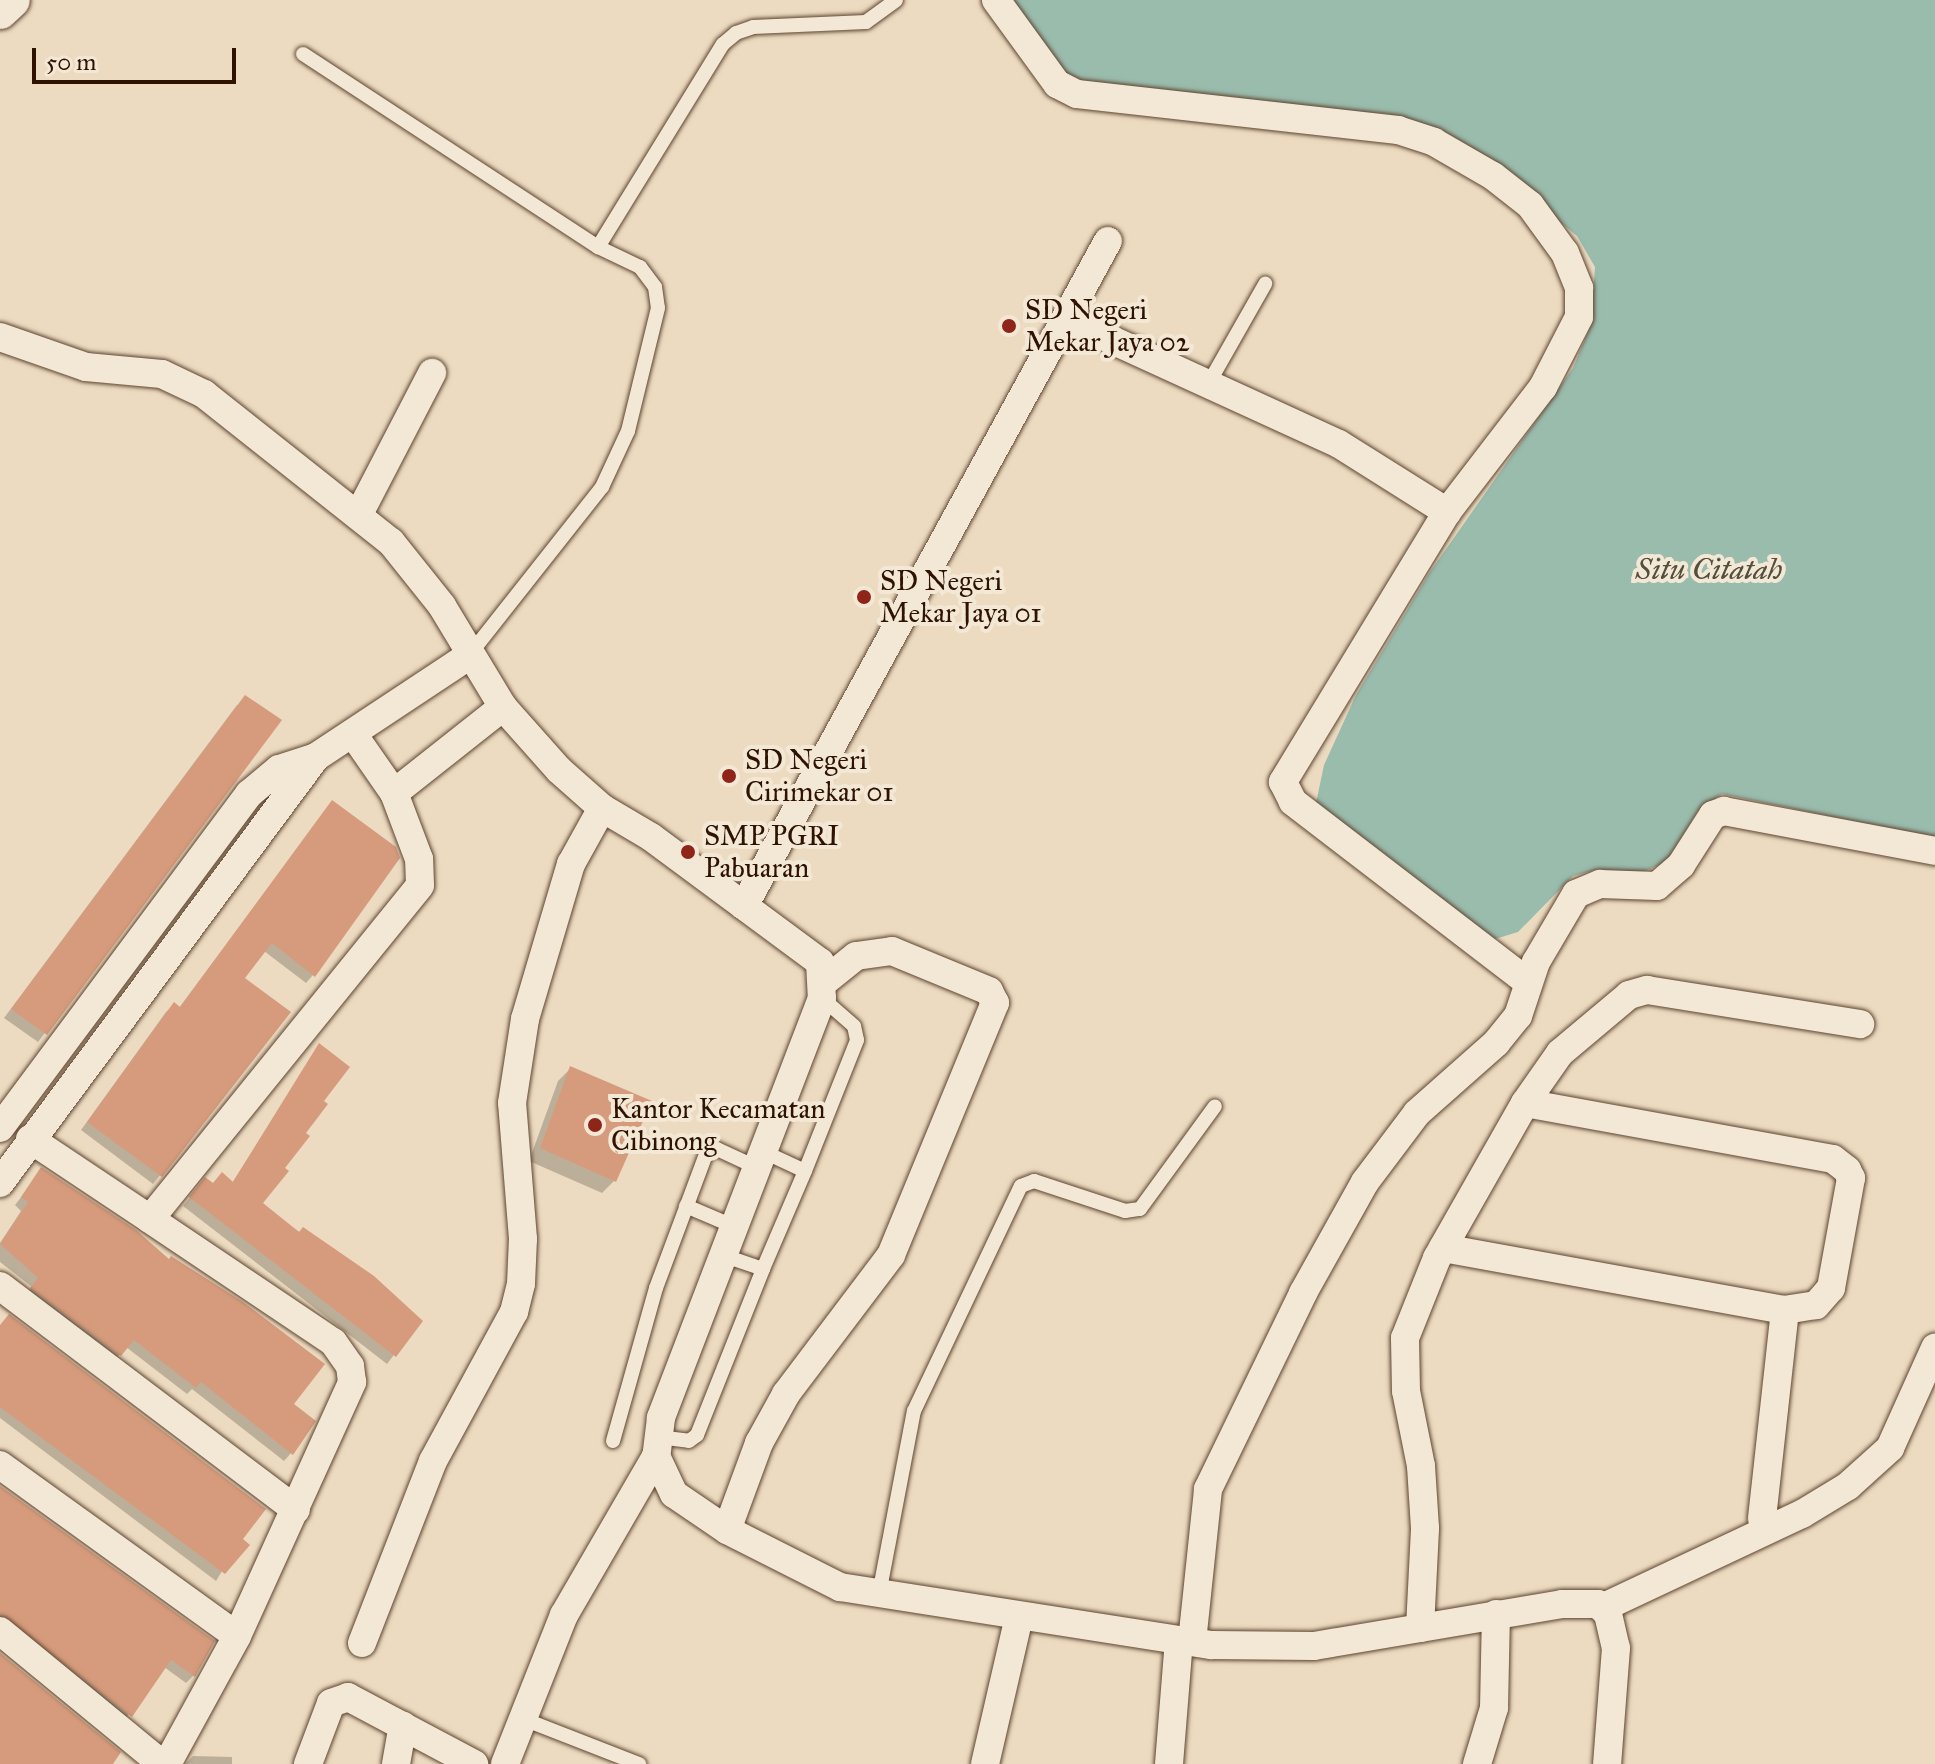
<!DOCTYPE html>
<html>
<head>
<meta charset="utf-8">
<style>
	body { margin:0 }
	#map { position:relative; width:1935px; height:1764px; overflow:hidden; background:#ecdbc0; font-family:"IM FELL Great Primer",serif }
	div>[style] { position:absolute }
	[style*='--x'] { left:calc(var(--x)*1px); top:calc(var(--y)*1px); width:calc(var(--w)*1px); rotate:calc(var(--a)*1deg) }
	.water>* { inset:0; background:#9abcad }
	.shadow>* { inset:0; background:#0003 }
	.building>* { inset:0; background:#d69b7c }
	.roads { filter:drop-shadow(0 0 2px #5e4430) drop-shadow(0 0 2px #5e4430) }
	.service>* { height:14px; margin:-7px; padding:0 7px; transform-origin:7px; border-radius:7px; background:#f3e8d6 }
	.minor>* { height:28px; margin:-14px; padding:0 14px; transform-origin:14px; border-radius:14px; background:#f3e8d6 }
	.tertiary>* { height:36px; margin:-18px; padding:0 18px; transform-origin:18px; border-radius:18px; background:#f3e8d6 }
	.dots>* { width:22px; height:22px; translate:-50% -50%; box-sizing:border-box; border:4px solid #f3e8d6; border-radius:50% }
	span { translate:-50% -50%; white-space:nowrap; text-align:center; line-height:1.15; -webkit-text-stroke:8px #f3e8d6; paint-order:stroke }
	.poi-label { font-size:28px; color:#2f1200 }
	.left { translate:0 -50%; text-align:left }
	.water-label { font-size:30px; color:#544e3d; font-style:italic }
	.scale { position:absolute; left:32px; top:48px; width:204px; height:36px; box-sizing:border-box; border:4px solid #2f1200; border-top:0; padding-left:10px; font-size:24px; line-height:28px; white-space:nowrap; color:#2f1200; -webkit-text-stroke:6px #f3e8d6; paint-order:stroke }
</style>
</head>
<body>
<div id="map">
	<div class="water">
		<i style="clip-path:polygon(1008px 0,1935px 0,1935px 838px,1722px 794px,1698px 811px,1666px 862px,1638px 874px,1599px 869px,1573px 876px,1518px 932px,1495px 939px,1320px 817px,1316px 803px,1324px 765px,1356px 695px,1430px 572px,1573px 368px,1591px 325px,1595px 267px,1577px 236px,1485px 160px,1069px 81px)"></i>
	</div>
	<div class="shadow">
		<i style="clip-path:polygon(237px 705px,279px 721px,38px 1042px,4px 1018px)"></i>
		<i style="clip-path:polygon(332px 802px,313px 975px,306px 983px,264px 951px,242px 978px,289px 1013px,153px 1184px,81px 1130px,166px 1012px,174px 1005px,179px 1008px)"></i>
		<i style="clip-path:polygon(319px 1046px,321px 1102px,260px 1203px,420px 1321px,387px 1364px,183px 1206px,198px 1188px,232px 1183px)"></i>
		<i style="clip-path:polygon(570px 1069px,614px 1181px,602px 1193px,529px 1161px,558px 1081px)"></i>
		<i style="clip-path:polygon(42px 1170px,291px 1405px,291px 1453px,284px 1461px,192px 1389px,187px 1394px,126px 1347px,112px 1363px,24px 1296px,32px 1287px,0 1262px,0 1243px,21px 1211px,15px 1205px)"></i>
		<i style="clip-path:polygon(0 1326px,241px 1540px,216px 1581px,0 1418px)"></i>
		<i style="clip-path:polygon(0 1488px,194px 1675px,186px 1683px,164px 1667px,122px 1723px,0 1624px)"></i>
		<i style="clip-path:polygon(193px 1756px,232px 1757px,232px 1764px,185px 1764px)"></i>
	</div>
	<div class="building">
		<i style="clip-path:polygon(245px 695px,282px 720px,47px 1035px,11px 1009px)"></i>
		<i style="clip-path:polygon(332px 800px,396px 847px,400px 858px,315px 977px,272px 943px,245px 978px,291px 1012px,162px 1177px,87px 1122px,174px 1002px,180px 1007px)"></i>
		<i style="clip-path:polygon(319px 1043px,350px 1067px,324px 1101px,328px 1104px,306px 1133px,310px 1136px,285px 1168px,289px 1171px,263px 1203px,299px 1232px,303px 1227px,374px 1276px,423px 1321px,396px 1357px,189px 1197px,205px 1177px,213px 1183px,222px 1172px,233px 1182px)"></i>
		<i style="clip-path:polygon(570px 1066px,652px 1101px,616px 1182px,540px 1148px)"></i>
		<i style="clip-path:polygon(41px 1167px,136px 1230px,169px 1259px,171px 1256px,243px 1302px,325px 1364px,294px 1404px,316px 1421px,293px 1455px,201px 1382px,196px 1388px,134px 1340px,121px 1356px,30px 1288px,38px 1278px,0 1244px,28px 1202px,21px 1197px)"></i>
		<i style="clip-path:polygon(9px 1314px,266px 1509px,243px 1539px,250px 1545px,225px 1574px,0 1407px,0 1325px)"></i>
		<i style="clip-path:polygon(0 1486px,215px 1641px,195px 1677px,171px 1660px,132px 1717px,0 1614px)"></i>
		<i style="clip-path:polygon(0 1653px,121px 1752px,113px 1764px,0 1764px)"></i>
	</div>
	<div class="roads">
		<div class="service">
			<i style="--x:303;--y:54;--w:353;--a:33.2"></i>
			<i style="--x:598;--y:247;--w:47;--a:25.5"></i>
			<i style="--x:640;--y:267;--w:25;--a:53"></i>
			<i style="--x:655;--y:287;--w:21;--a:82"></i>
			<i style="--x:658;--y:308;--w:127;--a:103.7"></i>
			<i style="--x:628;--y:431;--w:62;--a:114.9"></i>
			<i style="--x:602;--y:487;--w:213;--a:128.3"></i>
			<i style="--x:598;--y:247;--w:238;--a:-58.4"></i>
			<i style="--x:723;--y:44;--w:17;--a:-40"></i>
			<i style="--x:736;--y:33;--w:18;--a:-19"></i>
			<i style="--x:753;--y:27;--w:113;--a:-2.5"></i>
			<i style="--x:866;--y:22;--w:37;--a:-36"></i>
			<i style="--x:1210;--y:381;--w:112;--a:-60.4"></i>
			<i style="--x:762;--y:1151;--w:47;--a:24.9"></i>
			<i style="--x:805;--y:1171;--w:107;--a:113.2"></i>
			<i style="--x:805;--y:1171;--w:141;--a:-68.3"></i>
			<i style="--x:857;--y:1040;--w:14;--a:-102"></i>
			<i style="--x:854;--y:1026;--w:43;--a:-138.8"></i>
			<i style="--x:686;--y:1206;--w:51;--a:23.1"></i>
			<i style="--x:658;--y:1437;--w:31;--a:7"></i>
			<i style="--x:689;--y:1441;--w:10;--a:-37"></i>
			<i style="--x:697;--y:1435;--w:179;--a:-68.3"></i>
			<i style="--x:763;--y:1269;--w:43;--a:-161.1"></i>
			<i style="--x:613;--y:1441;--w:159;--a:-74.3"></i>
			<i style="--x:656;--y:1288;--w:143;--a:-69.5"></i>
			<i style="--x:706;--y:1154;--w:12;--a:-24"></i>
			<i style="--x:717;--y:1149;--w:43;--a:24.8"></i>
			<i style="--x:879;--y:1594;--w:186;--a:-79.2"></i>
			<i style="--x:914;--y:1411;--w:249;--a:-64.6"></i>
			<i style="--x:1021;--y:1186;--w:14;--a:-21"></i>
			<i style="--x:1034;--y:1181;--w:96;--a:18.2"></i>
			<i style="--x:1125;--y:1211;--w:15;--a:-8"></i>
			<i style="--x:1140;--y:1209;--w:127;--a:-53.9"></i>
			<i style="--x:521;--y:1718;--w:127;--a:21.3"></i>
		</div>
		<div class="minor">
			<i style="--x:996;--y:0;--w:104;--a:54"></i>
			<i style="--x:1057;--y:84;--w:22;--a:27"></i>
			<i style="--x:1077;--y:94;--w:323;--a:6.4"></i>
			<i style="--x:1398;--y:130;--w:38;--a:18"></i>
			<i style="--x:1434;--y:142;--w:68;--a:30"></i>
			<i style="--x:1493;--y:176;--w:47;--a:38.1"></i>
			<i style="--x:1530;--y:205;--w:59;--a:53.9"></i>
			<i style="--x:1565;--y:253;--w:38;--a:68"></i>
			<i style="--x:1579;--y:288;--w:29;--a:90"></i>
			<i style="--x:1579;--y:317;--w:79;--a:117.2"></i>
			<i style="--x:1543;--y:387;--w:158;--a:127.5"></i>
			<i style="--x:1447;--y:512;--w:316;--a:121.3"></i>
			<i style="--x:1283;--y:782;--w:22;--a:63"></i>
			<i style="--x:1293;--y:802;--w:296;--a:37.5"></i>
			<i style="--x:1066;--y:319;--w:300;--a:24.6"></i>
			<i style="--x:1339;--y:444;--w:128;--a:32.2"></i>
			<i style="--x:0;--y:337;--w:91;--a:19.2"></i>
			<i style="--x:86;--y:367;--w:76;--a:5.3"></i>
			<i style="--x:162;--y:374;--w:47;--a:25.5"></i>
			<i style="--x:204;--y:394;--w:238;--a:38.4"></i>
			<i style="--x:391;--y:542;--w:82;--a:51.4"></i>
			<i style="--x:442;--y:606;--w:118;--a:58.9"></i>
			<i style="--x:503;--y:707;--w:84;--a:48.4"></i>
			<i style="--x:559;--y:770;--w:57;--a:41.5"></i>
			<i style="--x:602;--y:808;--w:57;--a:30.6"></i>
			<i style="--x:651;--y:837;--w:210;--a:36.5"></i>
			<i style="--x:820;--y:962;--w:36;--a:87"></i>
			<i style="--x:822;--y:998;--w:450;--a:111"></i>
			<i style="--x:661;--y:1418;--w:38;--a:97"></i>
			<i style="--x:656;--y:1456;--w:42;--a:64.7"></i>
			<i style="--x:674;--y:1494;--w:64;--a:34.2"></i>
			<i style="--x:727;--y:1530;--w:127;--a:26.8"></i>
			<i style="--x:840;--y:1587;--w:376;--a:8.9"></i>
			<i style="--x:1211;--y:1645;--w:103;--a:0.6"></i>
			<i style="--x:1314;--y:1646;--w:252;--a:-9.6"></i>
			<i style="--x:1562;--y:1604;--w:36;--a:0"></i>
			<i style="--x:1598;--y:1604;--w:14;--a:45"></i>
			<i style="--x:1608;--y:1614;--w:35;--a:77"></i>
			<i style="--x:1616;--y:1648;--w:116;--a:94.4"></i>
			<i style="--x:359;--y:514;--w:159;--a:-62.6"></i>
			<i style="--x:394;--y:793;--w:139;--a:-38.3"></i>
			<i style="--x:744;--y:906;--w:758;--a:-61.31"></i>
			<i style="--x:1525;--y:1103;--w:313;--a:10.3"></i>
			<i style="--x:1833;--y:1159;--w:18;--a:38"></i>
			<i style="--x:1847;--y:1170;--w:9;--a:63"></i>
			<i style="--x:1851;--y:1178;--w:112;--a:100.3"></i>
			<i style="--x:1831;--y:1288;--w:23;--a:131"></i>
			<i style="--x:1816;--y:1305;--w:31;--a:171"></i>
			<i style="--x:1785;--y:1310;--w:210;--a:96.3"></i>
			<i style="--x:0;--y:1128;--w:417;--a:-53.3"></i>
			<i style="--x:249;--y:794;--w:39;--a:-40"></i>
			<i style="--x:279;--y:769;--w:39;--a:-18"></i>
			<i style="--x:316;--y:757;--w:185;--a:-33.5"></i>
			<i style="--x:30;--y:1139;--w:144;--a:33.7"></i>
			<i style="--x:0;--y:1183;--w:530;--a:-53.43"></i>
			<i style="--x:1443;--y:1248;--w:348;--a:10.3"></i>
			<i style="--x:0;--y:1286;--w:371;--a:37.1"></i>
			<i style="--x:0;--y:1465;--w:292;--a:35.8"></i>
			<i style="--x:727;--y:1530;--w:93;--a:-69.8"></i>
			<i style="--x:759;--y:1443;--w:56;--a:-61.1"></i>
			<i style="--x:786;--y:1394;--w:174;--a:-52.9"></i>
			<i style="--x:891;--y:1255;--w:273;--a:-67.6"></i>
			<i style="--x:995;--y:1003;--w:13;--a:-117"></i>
			<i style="--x:989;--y:991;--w:105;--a:-157.6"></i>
			<i style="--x:892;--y:951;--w:36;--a:172"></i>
			<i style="--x:856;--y:956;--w:40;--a:141"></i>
			<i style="--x:1604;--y:1607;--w:219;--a:-25.2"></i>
			<i style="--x:1802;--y:1514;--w:54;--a:-31.3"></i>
			<i style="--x:1848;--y:1486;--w:57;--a:-42.1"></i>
			<i style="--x:1890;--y:1448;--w:110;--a:-65.8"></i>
			<i style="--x:1420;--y:1628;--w:100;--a:-87.1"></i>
			<i style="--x:1425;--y:1528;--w:62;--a:-93.7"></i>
			<i style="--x:1421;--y:1466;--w:76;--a:-101.3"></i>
			<i style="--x:1406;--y:1391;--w:53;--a:-91.1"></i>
			<i style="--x:1405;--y:1338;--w:86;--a:-68.2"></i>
			<i style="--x:1437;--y:1258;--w:178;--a:-60.4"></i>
			<i style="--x:1525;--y:1103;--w:61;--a:-55"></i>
			<i style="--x:1560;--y:1053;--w:90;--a:-40"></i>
			<i style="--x:1629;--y:995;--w:19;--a:-16"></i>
			<i style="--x:1647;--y:990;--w:216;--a:9.1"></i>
			<i style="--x:0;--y:1631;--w:210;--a:39.4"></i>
			<i style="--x:1192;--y:1642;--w:154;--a:-84"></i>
			<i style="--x:1208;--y:1489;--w:218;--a:-64.1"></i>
			<i style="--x:1303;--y:1293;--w:127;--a:-60.8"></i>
			<i style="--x:1365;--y:1182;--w:86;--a:-53"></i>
			<i style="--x:1417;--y:1113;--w:106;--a:-41.5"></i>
			<i style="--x:1496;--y:1043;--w:35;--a:-51"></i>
			<i style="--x:1518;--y:1016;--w:57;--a:-71.6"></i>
			<i style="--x:1536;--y:962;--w:79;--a:-59.5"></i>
			<i style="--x:1576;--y:894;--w:26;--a:-23"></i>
			<i style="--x:1600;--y:884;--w:57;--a:2"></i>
			<i style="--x:1657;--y:886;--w:32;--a:-41"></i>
			<i style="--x:1681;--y:865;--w:59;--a:-57.4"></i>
			<i style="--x:1713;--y:815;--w:12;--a:-20"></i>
			<i style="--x:1724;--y:811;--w:215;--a:10.7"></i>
			<i style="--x:362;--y:1643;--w:195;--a:-68.7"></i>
			<i style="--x:433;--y:1461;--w:170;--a:-61.5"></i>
			<i style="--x:514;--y:1312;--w:29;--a:-76"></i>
			<i style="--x:521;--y:1284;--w:45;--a:-87.5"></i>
			<i style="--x:523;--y:1239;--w:136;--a:-94.6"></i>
			<i style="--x:512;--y:1103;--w:85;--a:-81.2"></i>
			<i style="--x:525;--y:1019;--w:162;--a:-73.5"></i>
			<i style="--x:571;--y:864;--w:64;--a:-61"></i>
			<i style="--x:167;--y:1764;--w:146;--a:-61.3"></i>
			<i style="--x:237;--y:1636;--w:279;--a:-65.6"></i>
			<i style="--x:352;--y:1382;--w:16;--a:-97"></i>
			<i style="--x:350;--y:1366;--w:29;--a:-125"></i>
			<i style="--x:333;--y:1342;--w:220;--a:-146.1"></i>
			<i style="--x:150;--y:1219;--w:429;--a:-51"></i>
			<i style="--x:420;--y:885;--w:26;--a:-92"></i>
			<i style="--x:419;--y:859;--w:71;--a:-110.7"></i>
			<i style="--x:394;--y:793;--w:72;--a:-124.8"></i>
			<i style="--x:308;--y:1764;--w:65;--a:-69.3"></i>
			<i style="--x:331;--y:1703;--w:18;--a:-19"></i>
			<i style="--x:348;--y:1697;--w:143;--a:28"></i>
			<i style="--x:396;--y:1764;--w:39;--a:-80"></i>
			<i style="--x:505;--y:1764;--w:160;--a:-68.4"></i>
			<i style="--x:564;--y:1615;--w:184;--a:-59.9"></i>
			<i style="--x:985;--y:1764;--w:151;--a:-77"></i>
			<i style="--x:1169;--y:1764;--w:124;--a:-85.4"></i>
			<i style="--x:1477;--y:1764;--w:59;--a:-73.1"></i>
			<i style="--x:1494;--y:1708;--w:94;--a:-88.8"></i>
		</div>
		<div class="tertiary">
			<i style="--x:0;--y:11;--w:16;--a:-43"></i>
		</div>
	</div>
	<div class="dots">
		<i style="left:1009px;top:326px;background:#8f2418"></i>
		<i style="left:864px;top:597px;background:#8f2418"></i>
		<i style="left:729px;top:776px;background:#8f2418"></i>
		<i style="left:688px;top:852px;background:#8f2418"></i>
		<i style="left:595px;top:1125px;background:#8f2418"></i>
	</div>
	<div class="poi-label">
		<span class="left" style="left:1025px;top:326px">SD Negeri<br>Mekar Jaya 02</span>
		<span class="left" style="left:880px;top:597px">SD Negeri<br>Mekar Jaya 01</span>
		<span class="left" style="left:745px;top:776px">SD Negeri<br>Cirimekar 01</span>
		<span class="left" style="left:704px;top:852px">SMP PGRI<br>Pabuaran</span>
		<span class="left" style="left:611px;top:1125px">Kantor Kecamatan<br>Cibinong</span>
	</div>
	<div class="water-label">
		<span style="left:1709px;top:569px">Situ Citatah</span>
	</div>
	<div class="scale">50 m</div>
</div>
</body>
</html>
